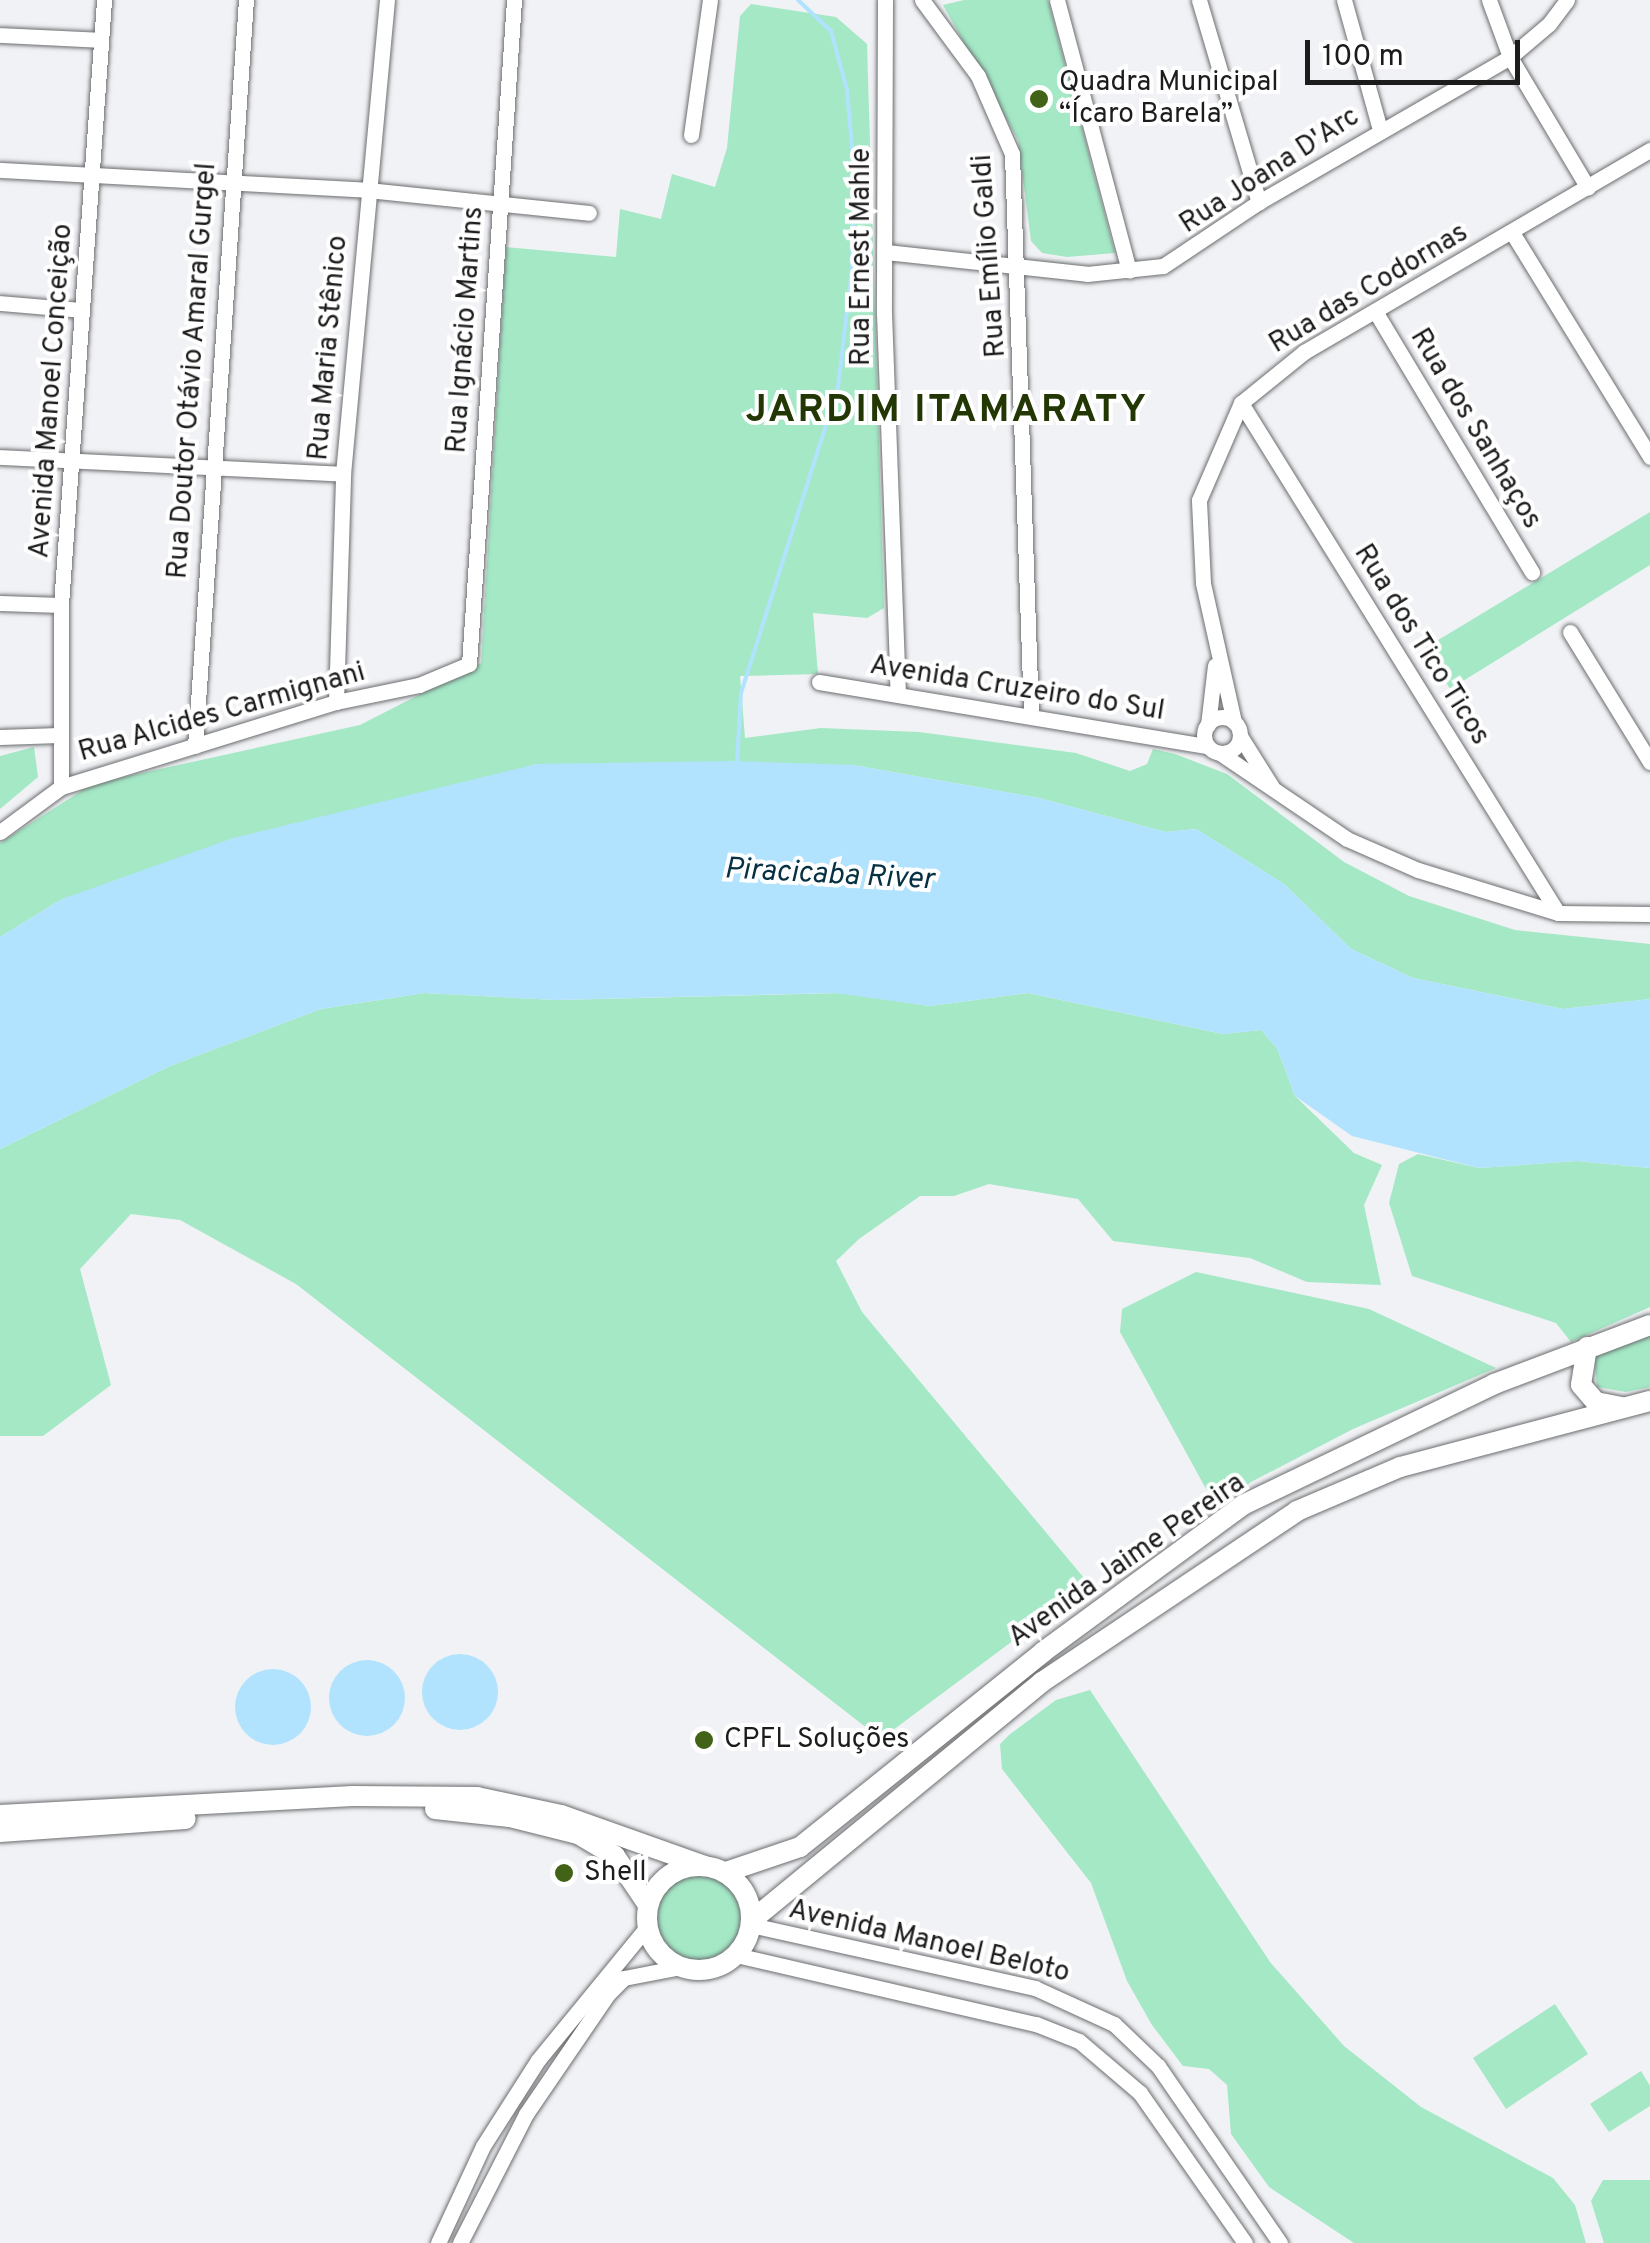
<!DOCTYPE html>
<html>
<head>
<meta charset="utf-8">
<style>
	body { margin:0 }
	#map { position:relative; width:1650px; height:2243px; overflow:hidden; background:#f1f2f5; font-family:Overpass,sans-serif }
	div>[style] { position:absolute }
	[style*='--x'] { left:calc(var(--x)*1px); top:calc(var(--y)*1px); width:calc(var(--w)*1px); rotate:calc(var(--a)*1deg) }
	.green>* { inset:0; background:#a4e8c6 }
	.round { border-radius:50% }
	.water>* { inset:0; background:#b1e3fe }
	.stream>* { height:4px; margin:-2px; padding:0 2px; transform-origin:2px; border-radius:2px; background:#b1e3fe }
	.roads { filter:drop-shadow(0 0 2px #6b6d6f) drop-shadow(0 0 2px #6b6d6f) }
	.minor>* { height:15px; margin:-7.5px; padding:0 7.5px; transform-origin:7.5px; border-radius:7.5px; background:#fff }
	.minor>.ring { margin:-7.5px; padding:0; box-sizing:content-box; background:none; border:15px solid #fff; border-radius:50% }
	.major>* { height:20px; margin:-10px; padding:0 10px; transform-origin:10px; border-radius:10px; background:#fff }
	.major>.ring { margin:-10px; padding:0; box-sizing:content-box; background:none; border:20px solid #fff; border-radius:50% }
	.dots>* { width:28px; height:28px; translate:-50% -50%; box-sizing:border-box; border:5px solid #fff; border-radius:50% }
	span { translate:-50% -50%; white-space:nowrap; text-align:center; line-height:1.15; -webkit-text-stroke:8px #fff; paint-order:stroke }
	.poi-label { font-size:28px; color:#1c1c1d }
	.left { translate:0 -50%; text-align:left }
	.street-label { font-size:28px; color:#1c1c1d }
	.water-label { font-size:30px; color:#073143; font-style:italic }
	.district-label { font-size:38px; color:#223703; font-weight:700; letter-spacing:2.5px }
	.scale { position:absolute; left:1305px; top:40px; width:215px; height:45px; box-sizing:border-box; border:5px solid #1c1c1d; border-top:0; padding-left:12px; font-size:30px; line-height:35px; white-space:nowrap; color:#1c1c1d; -webkit-text-stroke:8px #fff; paint-order:stroke }
</style>
</head>
<body>
<div id="map">
	<div class="green">
		<i style="clip-path:polygon(964px 0,1048px 0,1115px 253px,1067px 257px,1042px 253px,1031px 241px,1018px 140px,943px 5px)"></i>
		<i style="clip-path:polygon(751px 4px,836px 17px,867px 44px,884px 608px,867px 618px,813px 613px,818px 674px,740px 676px,745px 738px,821px 728px,919px 732px,1076px 753px,1130px 771px,1147px 764px,1153px 749px,1175px 754px,1227px 774px,1344px 862px,1409px 896px,1515px 930px,1650px 944px,1650px 999px,1563px 1009px,1413px 978px,1351px 949px,1284px 884px,1196px 829px,1166px 832px,1039px 798px,853px 765px,537px 764px,62px 899px,0 937px,0 843px,92px 784px,360px 725px,481px 663px,506px 247px,616px 257px,620px 209px,661px 219px,672px 174px,715px 187px,727px 148px,740px 16px)"></i>
		<i style="clip-path:polygon(1650px 512px,1650px 565px,1450px 689px,1425px 648px)"></i>
		<i style="clip-path:polygon(34px 747px,38px 777px,0 809px,0 756px)"></i>
		<i style="clip-path:polygon(424px 993px,556px 1000px,841px 993px,930px 1006px,1028px 993px,1223px 1034px,1261px 1030px,1277px 1048px,1295px 1096px,1354px 1153px,1382px 1165px,1364px 1205px,1381px 1285px,1307px 1282px,1250px 1258px,1113px 1241px,1078px 1199px,989px 1184px,954px 1196px,920px 1196px,859px 1239px,836px 1261px,862px 1312px,1089px 1584px,881px 1739px,296px 1284px,180px 1220px,131px 1214px,80px 1269px,111px 1385px,43px 1436px,0 1436px,0 1149px,170px 1066px,321px 1009px)"></i>
		<i style="clip-path:polygon(1418px 1154px,1479px 1168px,1577px 1161px,1650px 1168px,1650px 1307px,1571px 1342px,1556px 1323px,1412px 1276px,1389px 1203px,1399px 1164px)"></i>
		<i style="clip-path:polygon(1196px 1272px,1369px 1309px,1496px 1368px,1353px 1429px,1251px 1482px,1217px 1509px,1120px 1332px,1122px 1309px)"></i>
		<i style="clip-path:polygon(1650px 1334px,1650px 1387px,1626px 1392px,1597px 1387px,1594px 1356px)"></i>
		<i style="clip-path:polygon(1090px 1690px,1270px 1962px,1344px 2046px,1421px 2107px,1553px 2178px,1575px 2205px,1586px 2243px,1354px 2243px,1269px 2187px,1231px 2134px,1227px 2085px,1209px 2069px,1183px 2066px,1152px 2025px,1127px 1981px,1091px 1883px,1002px 1769px,1000px 1744px,1009px 1735px,1056px 1700px)"></i>
		<i class="round" style="left:655px;top:1875px;width:86px;height:86px"></i>
		<i style="clip-path:polygon(1555px 2004px,1588px 2054px,1506px 2109px,1473px 2058px)"></i>
		<i style="clip-path:polygon(1641px 2071px,1650px 2086px,1650px 2106px,1609px 2132px,1590px 2104px)"></i>
		<i style="clip-path:polygon(1603px 2180px,1650px 2180px,1650px 2243px,1604px 2243px,1591px 2201px)"></i>
	</div>
	<div class="water">
		<i style="clip-path:polygon(733px 761px,853px 765px,1039px 798px,1166px 832px,1196px 829px,1284px 884px,1351px 949px,1413px 978px,1563px 1009px,1650px 999px,1650px 1168px,1577px 1161px,1479px 1168px,1352px 1136px,1295px 1096px,1277px 1048px,1261px 1030px,1223px 1034px,1028px 993px,930px 1006px,835px 993px,556px 1000px,424px 993px,321px 1009px,170px 1066px,0 1149px,0 937px,62px 899px,233px 838px,537px 764px)"></i>
		<i class="round" style="left:422px;top:1654px;width:76px;height:76px"></i>
		<i class="round" style="left:329px;top:1660px;width:76px;height:76px"></i>
		<i class="round" style="left:235px;top:1669px;width:76px;height:76px"></i>
	</div>
	<div class="stream">
		<i style="--x:737;--y:762;--w:69;--a:-86.7"></i>
		<i style="--x:741;--y:693;--w:321;--a:-72.4"></i>
		<i style="--x:838;--y:387;--w:120;--a:-83.3"></i>
		<i style="--x:852;--y:268;--w:99;--a:-88.8"></i>
		<i style="--x:854;--y:169;--w:79;--a:-95.1"></i>
		<i style="--x:847;--y:90;--w:61;--a:-105.2"></i>
		<i style="--x:831;--y:31;--w:45;--a:-136.8"></i>
	</div>
	<div class="roads">
		<div class="minor">
			<i style="--x:885;--y:0;--w:313;--a:90.2"></i>
			<i style="--x:884;--y:313;--w:381;--a:87.9"></i>
			<i style="--x:922;--y:0;--w:94;--a:53.6"></i>
			<i style="--x:978;--y:76;--w:85;--a:66.4"></i>
			<i style="--x:1012;--y:154;--w:560;--a:88.06"></i>
			<i style="--x:1057;--y:0;--w:280;--a:75.1"></i>
			<i style="--x:1199;--y:0;--w:211;--a:73.5"></i>
			<i style="--x:1344;--y:0;--w:135;--a:74.5"></i>
			<i style="--x:1489;--y:0;--w:61;--a:69.8"></i>
			<i style="--x:1510;--y:57;--w:152;--a:59.2"></i>
			<i style="--x:0;--y:35;--w:101;--a:2.8"></i>
			<i style="--x:691;--y:135;--w:136;--a:-82"></i>
			<i style="--x:0;--y:170;--w:369;--a:3.1"></i>
			<i style="--x:368;--y:190;--w:222;--a:5.9"></i>
			<i style="--x:1513;--y:234;--w:262;--a:58.4"></i>
			<i style="--x:886;--y:252;--w:202;--a:6.2"></i>
			<i style="--x:1087;--y:274;--w:76;--a:-6"></i>
			<i style="--x:1163;--y:266;--w:115;--a:-33.7"></i>
			<i style="--x:1259;--y:202;--w:290;--a:-30"></i>
			<i style="--x:1510;--y:57;--w:51;--a:-40.2"></i>
			<i style="--x:1549;--y:24;--w:30;--a:-53"></i>
			<i style="--x:0;--y:303;--w:82;--a:4.9"></i>
			<i style="--x:1375;--y:311;--w:305;--a:59"></i>
			<i style="--x:1241;--y:403;--w:600;--a:58.14"></i>
			<i style="--x:0;--y:457;--w:343;--a:2.8"></i>
			<i style="--x:0;--y:603;--w:61;--a:1.9"></i>
			<i style="--x:1570;--y:632;--w:153;--a:58.4"></i>
			<i style="--x:819;--y:682;--w:393;--a:9.4"></i>
			<i style="--x:336;--y:702;--w:228;--a:-88.2"></i>
			<i style="--x:343;--y:474;--w:476;--a:-84.7"></i>
			<i class="ring" style="left:1204px;top:717px;width:21px;height:21px"></i>
			<i style="--x:1234;--y:722;--w:142;--a:-102.6"></i>
			<i style="--x:1203;--y:583;--w:83;--a:-92.8"></i>
			<i style="--x:1199;--y:500;--w:106;--a:-66.6"></i>
			<i style="--x:1241;--y:403;--w:81;--a:-39"></i>
			<i style="--x:1304;--y:352;--w:401;--a:-30.3"></i>
			<i style="--x:1208;--y:725;--w:60;--a:-83.3"></i>
			<i style="--x:1240;--y:736;--w:60;--a:57.9"></i>
			<i style="--x:0;--y:737;--w:59;--a:-1.9"></i>
			<i style="--x:195;--y:746;--w:748;--a:-86.09"></i>
			<i style="--x:1220;--y:753;--w:153;--a:34.1"></i>
			<i style="--x:1347;--y:839;--w:77;--a:23.6"></i>
			<i style="--x:1418;--y:870;--w:146;--a:17.1"></i>
			<i style="--x:1558;--y:913;--w:92;--a:0.6"></i>
			<i style="--x:61;--y:787;--w:182;--a:-90"></i>
			<i style="--x:61;--y:605;--w:607;--a:-85.93"></i>
			<i style="--x:0;--y:832;--w:76;--a:-36.4"></i>
			<i style="--x:61;--y:787;--w:288;--a:-17.2"></i>
			<i style="--x:336;--y:702;--w:85;--a:-11.6"></i>
			<i style="--x:419;--y:685;--w:54;--a:-22.8"></i>
			<i style="--x:469;--y:664;--w:666;--a:-86.12"></i>
			<i style="--x:751;--y:1925;--w:291;--a:12.5"></i>
			<i style="--x:1035;--y:1988;--w:87;--a:24.5"></i>
			<i style="--x:1114;--y:2024;--w:61;--a:43.7"></i>
			<i style="--x:1158;--y:2066;--w:215;--a:55.4"></i>
			<i style="--x:736;--y:1955;--w:308;--a:13"></i>
			<i style="--x:1036;--y:2024;--w:46;--a:21.6"></i>
			<i style="--x:1079;--y:2041;--w:80;--a:40.4"></i>
			<i style="--x:1140;--y:2093;--w:183;--a:55"></i>
			<i style="--x:438;--y:2243;--w:107;--a:-65.1"></i>
			<i style="--x:483;--y:2146;--w:102;--a:-57.4"></i>
			<i style="--x:538;--y:2060;--w:172;--a:-50.7"></i>
			<i style="--x:460;--y:2243;--w:145;--a:-62.9"></i>
			<i style="--x:526;--y:2114;--w:145;--a:-55.7"></i>
			<i style="--x:608;--y:1994;--w:23;--a:-45"></i>
			<i style="--x:624;--y:1978;--w:57;--a:-11.1"></i>
		</div>
		<div class="major">
			<i style="--x:1587;--y:1347;--w:38;--a:99"></i>
			<i style="--x:1581;--y:1385;--w:23;--a:49"></i>
			<i style="--x:1596;--y:1402;--w:26;--a:11"></i>
			<i style="--x:435;--y:1809;--w:75;--a:6.1"></i>
			<i style="--x:510;--y:1817;--w:70;--a:14"></i>
			<i style="--x:578;--y:1834;--w:43;--a:30.7"></i>
			<i style="--x:615;--y:1856;--w:59;--a:56"></i>
			<i style="--x:0;--y:1815;--w:353;--a:-3.1"></i>
			<i style="--x:352;--y:1796;--w:125;--a:0.5"></i>
			<i style="--x:477;--y:1797;--w:86;--a:12.1"></i>
			<i style="--x:561;--y:1815;--w:153;--a:19.5"></i>
			<i style="--x:0;--y:1832;--w:186;--a:-4"></i>
			<i class="ring" style="left:647px;top:1866px;width:84px;height:84px"></i>
			<i style="--x:726;--y:1872;--w:78;--a:-18.7"></i>
			<i style="--x:800;--y:1847;--w:312;--a:-38.7"></i>
			<i style="--x:1043;--y:1652;--w:248;--a:-36.3"></i>
			<i style="--x:1243;--y:1505;--w:279;--a:-25.7"></i>
			<i style="--x:1494;--y:1384;--w:167;--a:-20.7"></i>
			<i style="--x:751;--y:1921;--w:377;--a:-39.4"></i>
			<i style="--x:1042;--y:1682;--w:307;--a:-33.8"></i>
			<i style="--x:1297;--y:1511;--w:112;--a:-23.1"></i>
			<i style="--x:1400;--y:1467;--w:259;--a:-14.8"></i>
		</div>
	</div>
	<div class="dots">
		<i style="left:1039px;top:99px;background:#426217"></i>
		<i style="left:704px;top:1740px;background:#426217"></i>
		<i style="left:564px;top:1873px;background:#426217"></i>
	</div>
	<div class="poi-label">
		<span class="left" style="left:1059px;top:99px">Quadra Municipal<br>“Ícaro Barela”</span>
		<span class="left" style="left:724px;top:1740px">CPFL Soluções</span>
		<span class="left" style="left:584px;top:1873px">Shell</span>
	</div>
	<div class="street-label">
		<span style="left:1270px;top:171px;rotate:-33deg">Rua Joana D'Arc</span>
		<span style="left:990px;top:256px;rotate:-94deg">Rua Emílio Galdi</span>
		<span style="left:862px;top:257px;rotate:-90deg">Rua Ernest Mahle</span>
		<span style="left:1369px;top:289px;rotate:-31deg">Rua das Codornas</span>
		<span style="left:466px;top:330px;rotate:-86deg">Rua Ignácio Martins</span>
		<span style="left:329px;top:348px;rotate:-85deg">Rua Maria Stênico</span>
		<span style="left:193px;top:371px;rotate:-86deg">Rua Doutor Otávio Amaral Gurgel</span>
		<span style="left:52px;top:391px;rotate:-86deg">Avenida Manoel Conceição</span>
		<span style="left:1475px;top:429px;rotate:59deg">Rua dos Sanhaços</span>
		<span style="left:1421px;top:645px;rotate:58deg">Rua dos Tico Ticos</span>
		<span style="left:1017px;top:689px;rotate:9deg">Avenida Cruzeiro do Sul</span>
		<span style="left:222px;top:713px;rotate:-16deg">Rua Alcides Carmignani</span>
		<span style="left:1127px;top:1561px;rotate:-35deg">Avenida Jaime Pereira</span>
		<span style="left:929px;top:1942px;rotate:13deg">Avenida Manoel Beloto</span>
	</div>
	<div class="water-label">
		<span style="left:829px;top:876px;rotate:3deg">Piracicaba River</span>
	</div>
	<div class="district-label">
		<span style="left:947px;top:412px">JARDIM ITAMARATY</span>
	</div>
	<div class="scale">100 m</div>
</div>
</body>
</html>
